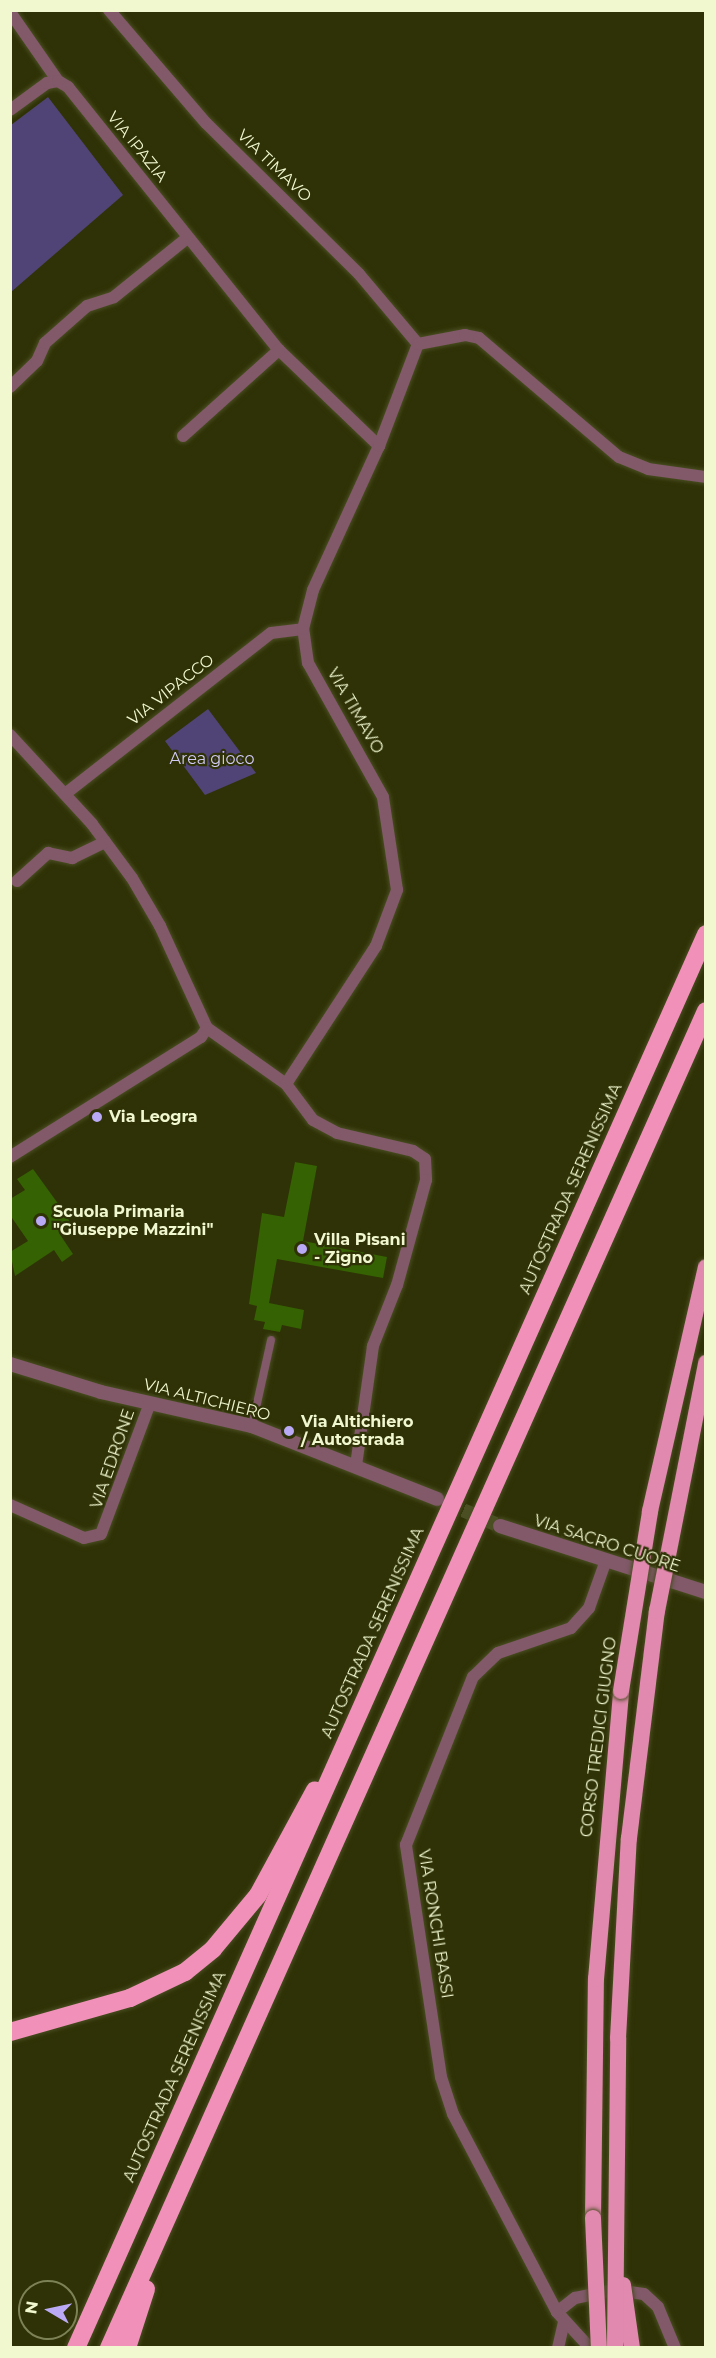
<!DOCTYPE html>
<html>
<head>
<meta charset="utf-8">
<style>
	body { margin:0 }
	#map { position:relative; width:716px; height:2358px; overflow:hidden; background:#2f3206; font-family:Montserrat,sans-serif }
	div>[style] { position:absolute }
	[style*='--x'] { left:calc(var(--x)*1px); top:calc(var(--y)*1px); width:calc(var(--w)*1px); rotate:calc(var(--a)*1deg) }
	.green>* { inset:0; background:#4f4475 }
	.building>* { inset:0; background:#356202 }
	.tertiary-tunnel>* { height:14px; margin-top:-7px; transform-origin:0; background:repeating-linear-gradient(90deg,#4c5024 0 14px,transparent 0 21px) }
	.roads { filter:drop-shadow(0 0 2px #4a4e22) drop-shadow(0 0 2px #4a4e22) }
	.pedestrian>* { height:8px; margin:-4px; padding:0 4px; transform-origin:4px; border-radius:4px; background:#815969 }
	.minor>* { height:12px; margin:-6px; padding:0 6px; transform-origin:6px; border-radius:6px; background:#815969 }
	.tertiary>* { height:14px; margin:-7px; padding:0 7px; transform-origin:7px; border-radius:7px; background:#815969 }
	.trunk>* { height:16px; margin:-8px; padding:0 8px; transform-origin:8px; border-radius:8px; background:#e189ae }
	.motorway>* { height:18px; margin:-9px; padding:0 9px; transform-origin:9px; border-radius:9px; background:#f191b9 }
	.bridges { filter:drop-shadow(0 0 2px #4a4e22) drop-shadow(0 0 2px #4a4e22) }
	.trunk-bridge>* { height:16px; margin:-8px; padding:0 8px; transform-origin:8px; border-radius:8px; background:#e189ae }
	.dots>* { width:16px; height:16px; translate:-50% -50%; box-sizing:border-box; border:3px solid #2f3206; border-radius:50% }
	span { translate:-50% -50%; white-space:nowrap; text-align:center; line-height:1.15; -webkit-text-stroke:4.5px #2f3206; paint-order:stroke }
	.street-label { font-size:16px; color:#f1f7cf }
	.park-label { font-size:16px; color:#d1c9f6 }
	.poi-label { font-size:16px; color:#f1f7cf; font-weight:700 }
	.left { translate:0 -50%; text-align:left }
	.frame { position:absolute; inset:0; border:12px solid #f1f7cf; pointer-events:none }
	.north { position:absolute; left:18px; top:2280px; width:60px; height:60px; box-sizing:border-box; background:#2f3206; border:2px solid #7d8156; border-radius:50%; rotate:279deg; font-size:16px; font-weight:700; line-height:24px; text-align:center; color:#f1f7cf }
	.north::after { content:''; display:block; margin:auto; width:21px; height:27px; background:#baaaf6; clip-path:polygon(50% 0,100% 100%,50% 72%,0 100%) }
</style>
</head>
<body>
<div id="map">
	<div class="green">
		<i style="clip-path:polygon(48px 97px,123px 195px,11px 292px,11px 125px)"></i>
		<i style="clip-path:polygon(208px 709px,256px 773px,205px 795px,165px 741px)"></i>
	</div>
	<div class="building">
		<i style="clip-path:polygon(295px 1162px,317px 1166px,303px 1241px,387px 1257px,383px 1278px,277px 1259px,269px 1303px,304px 1310px,301px 1329px,282px 1325px,280px 1332px,263px 1329px,265px 1322px,254px 1320px,257px 1306px,249px 1304px,262px 1213px,284px 1217px)"></i>
		<i style="clip-path:polygon(33px 1169px,67px 1216px,71px 1225px,59px 1233px,73px 1254px,62px 1262px,54px 1250px,15px 1276px,10px 1252px,28px 1241px,10px 1215px,10px 1199px,25px 1190px,17px 1179px)"></i>
	</div>
	<div class="tertiary-tunnel">
		<i style="--x:444;--y:1502;--w:61;--a:23.2"></i>
	</div>
	<div class="roads">
		<div class="pedestrian">
			<i style="--x:252;--y:1426;--w:88;--a:-77.5"></i>
		</div>
		<div class="minor">
			<i style="--x:109;--y:10;--w:149;--a:49.4"></i>
			<i style="--x:206;--y:123;--w:215;--a:44.6"></i>
			<i style="--x:359;--y:274;--w:92;--a:49.9"></i>
			<i style="--x:10;--y:12;--w:84;--a:55.2"></i>
			<i style="--x:10;--y:110;--w:46;--a:-36.1"></i>
			<i style="--x:47;--y:83;--w:11;--a:-10"></i>
			<i style="--x:58;--y:81;--w:12;--a:31"></i>
			<i style="--x:68;--y:87;--w:337;--a:51.3"></i>
			<i style="--x:279;--y:350;--w:139;--a:43.8"></i>
			<i style="--x:10;--y:387;--w:37;--a:-44"></i>
			<i style="--x:37;--y:361;--w:20;--a:-66"></i>
			<i style="--x:45;--y:343;--w:56;--a:-41.4"></i>
			<i style="--x:87;--y:306;--w:28;--a:-18"></i>
			<i style="--x:114;--y:297;--w:92;--a:-38.9"></i>
			<i style="--x:183;--y:436;--w:129;--a:-41.9"></i>
			<i style="--x:10;--y:735;--w:121;--a:47.3"></i>
			<i style="--x:92;--y:824;--w:67;--a:53.5"></i>
			<i style="--x:132;--y:878;--w:56;--a:59.7"></i>
			<i style="--x:160;--y:926;--w:112;--a:65.3"></i>
			<i style="--x:207;--y:1028;--w:11;--a:124"></i>
			<i style="--x:201;--y:1037;--w:226;--a:147.9"></i>
			<i style="--x:65;--y:794;--w:261;--a:-38"></i>
			<i style="--x:271;--y:633;--w:32;--a:-7"></i>
			<i style="--x:17;--y:881;--w:42;--a:-42.1"></i>
			<i style="--x:48;--y:853;--w:25;--a:12"></i>
			<i style="--x:72;--y:858;--w:37;--a:-26"></i>
			<i style="--x:207;--y:1028;--w:97;--a:35.3"></i>
			<i style="--x:286;--y:1084;--w:45;--a:53.1"></i>
			<i style="--x:313;--y:1120;--w:27;--a:28"></i>
			<i style="--x:337;--y:1133;--w:78;--a:13.3"></i>
			<i style="--x:413;--y:1151;--w:14;--a:34"></i>
			<i style="--x:425;--y:1159;--w:21;--a:87"></i>
			<i style="--x:426;--y:1180;--w:109;--a:105.4"></i>
			<i style="--x:397;--y:1285;--w:66;--a:111.5"></i>
			<i style="--x:373;--y:1346;--w:121;--a:98.1"></i>
			<i style="--x:286;--y:1084;--w:165;--a:-56.9"></i>
			<i style="--x:376;--y:946;--w:60;--a:-69.4"></i>
			<i style="--x:397;--y:890;--w:94;--a:-98.6"></i>
			<i style="--x:383;--y:797;--w:154;--a:-119.2"></i>
			<i style="--x:308;--y:663;--w:34;--a:-98"></i>
			<i style="--x:303;--y:629;--w:40;--a:-75.6"></i>
			<i style="--x:313;--y:590;--w:158;--a:-65.4"></i>
			<i style="--x:379;--y:446;--w:109;--a:-69.1"></i>
			<i style="--x:418;--y:344;--w:48;--a:-10.8"></i>
			<i style="--x:465;--y:335;--w:14;--a:12"></i>
			<i style="--x:479;--y:338;--w:184;--a:40.4"></i>
			<i style="--x:619;--y:457;--w:31;--a:22"></i>
			<i style="--x:648;--y:469;--w:59;--a:7.9"></i>
			<i style="--x:10;--y:1505;--w:81;--a:24"></i>
			<i style="--x:84;--y:1538;--w:17;--a:-13"></i>
			<i style="--x:101;--y:1534;--w:140;--a:-69.5"></i>
			<i style="--x:557;--y:2312;--w:23;--a:-38"></i>
			<i style="--x:575;--y:2298;--w:41;--a:-11.3"></i>
			<i style="--x:615;--y:2290;--w:29;--a:8"></i>
			<i style="--x:644;--y:2294;--w:19;--a:43"></i>
			<i style="--x:658;--y:2307;--w:44;--a:67.5"></i>
			<i style="--x:558;--y:2348;--w:26;--a:-77"></i>
			<i style="--x:590;--y:2348;--w:49;--a:-132.5"></i>
			<i style="--x:557;--y:2312;--w:224;--a:-117.7"></i>
			<i style="--x:453;--y:2114;--w:39;--a:-108"></i>
			<i style="--x:441;--y:2077;--w:235;--a:-98.6"></i>
			<i style="--x:406;--y:1845;--w:181;--a:-68.3"></i>
			<i style="--x:473;--y:1677;--w:35;--a:-44"></i>
			<i style="--x:498;--y:1653;--w:77;--a:-18.9"></i>
			<i style="--x:571;--y:1628;--w:27;--a:-48"></i>
			<i style="--x:589;--y:1608;--w:48;--a:-70.4"></i>
		</div>
		<div class="tertiary">
			<i style="--x:10;--y:1364;--w:95;--a:17.1"></i>
			<i style="--x:101;--y:1392;--w:155;--a:12.7"></i>
			<i style="--x:252;--y:1426;--w:199;--a:21.5"></i>
			<i style="--x:500;--y:1526;--w:216;--a:17.8"></i>
		</div>
		<div class="trunk">
			<i style="--x:593;--y:2218;--w:239;--a:-89.3"></i>
			<i style="--x:596;--y:1979;--w:289;--a:-85"></i>
		</div>
		<div class="motorway">
			<i style="--x:10;--y:2032;--w:125;--a:-15.8"></i>
			<i style="--x:130;--y:1998;--w:61;--a:-25.3"></i>
			<i style="--x:185;--y:1972;--w:36;--a:-39"></i>
			<i style="--x:213;--y:1949;--w:70;--a:-50.2"></i>
			<i style="--x:258;--y:1895;--w:119;--a:-61.5"></i>
			<i style="--x:76;--y:2348;--w:1548;--a:-65.98"></i>
			<i style="--x:109;--y:2348;--w:1464;--a:-65.94"></i>
			<i style="--x:127;--y:2348;--w:62;--a:-72.1"></i>
		</div>
	</div>
	<div class="bridges">
		<div class="trunk-bridge">
			<i style="--x:621;--y:1691;--w:182;--a:-80.8"></i>
			<i style="--x:650;--y:1511;--w:250;--a:-77.1"></i>
			<i style="--x:593;--y:2218;--w:130;--a:87.4"></i>
			<i style="--x:623;--y:2285;--w:64;--a:81.9"></i>
			<i style="--x:615;--y:2348;--w:310;--a:-89.4"></i>
			<i style="--x:618;--y:2038;--w:200;--a:-86.9"></i>
			<i style="--x:629;--y:1838;--w:229;--a:-83"></i>
			<i style="--x:657;--y:1611;--w:253;--a:-78.8"></i>
		</div>
	</div>
	<div class="dots">
		<i style="left:97px;top:1117px;background:#baaaf6"></i>
		<i style="left:41px;top:1221px;background:#baaaf6"></i>
		<i style="left:302px;top:1249px;background:#baaaf6"></i>
		<i style="left:289px;top:1431px;background:#baaaf6"></i>
	</div>
	<div class="street-label">
		<span style="left:137px;top:147px;rotate:51deg">VIA IPAZIA</span>
		<span style="left:274px;top:166px;rotate:44deg">VIA TIMAVO</span>
		<span style="left:171px;top:690px;rotate:-38deg">VIA VIPACCO</span>
		<span style="left:355px;top:711px;rotate:60deg">VIA TIMAVO</span>
		<span style="left:571px;top:1189px;rotate:-66deg">AUTOSTRADA SERENISSIMA</span>
		<span style="left:207px;top:1400px;rotate:14deg">VIA ALTICHIERO</span>
		<span style="left:113px;top:1459px;rotate:-71deg">VIA EDRONE</span>
		<span style="left:607px;top:1544px;rotate:18deg">VIA SACRO CUORE</span>
		<span style="left:373px;top:1633px;rotate:-66deg">AUTOSTRADA SERENISSIMA</span>
		<span style="left:599px;top:1737px;rotate:-83deg">CORSO TREDICI GIUGNO</span>
		<span style="left:435px;top:1924px;rotate:81deg">VIA RONCHI BASSI</span>
		<span style="left:175px;top:2077px;rotate:-66deg">AUTOSTRADA SERENISSIMA</span>
	</div>
	<div class="park-label">
		<span style="left:212px;top:759px">Area gioco</span>
	</div>
	<div class="poi-label">
		<span class="left" style="left:109px;top:1117px">Via Leogra</span>
		<span class="left" style="left:53px;top:1221px">Scuola Primaria<br>"Giuseppe Mazzini"</span>
		<span class="left" style="left:314px;top:1249px">Villa Pisani<br>- Zigno</span>
		<span class="left" style="left:301px;top:1431px">Via Altichiero<br>/ Autostrada</span>
	</div>
	<div class="frame"></div>
	<div class="north">N</div>
</div>
</body>
</html>
